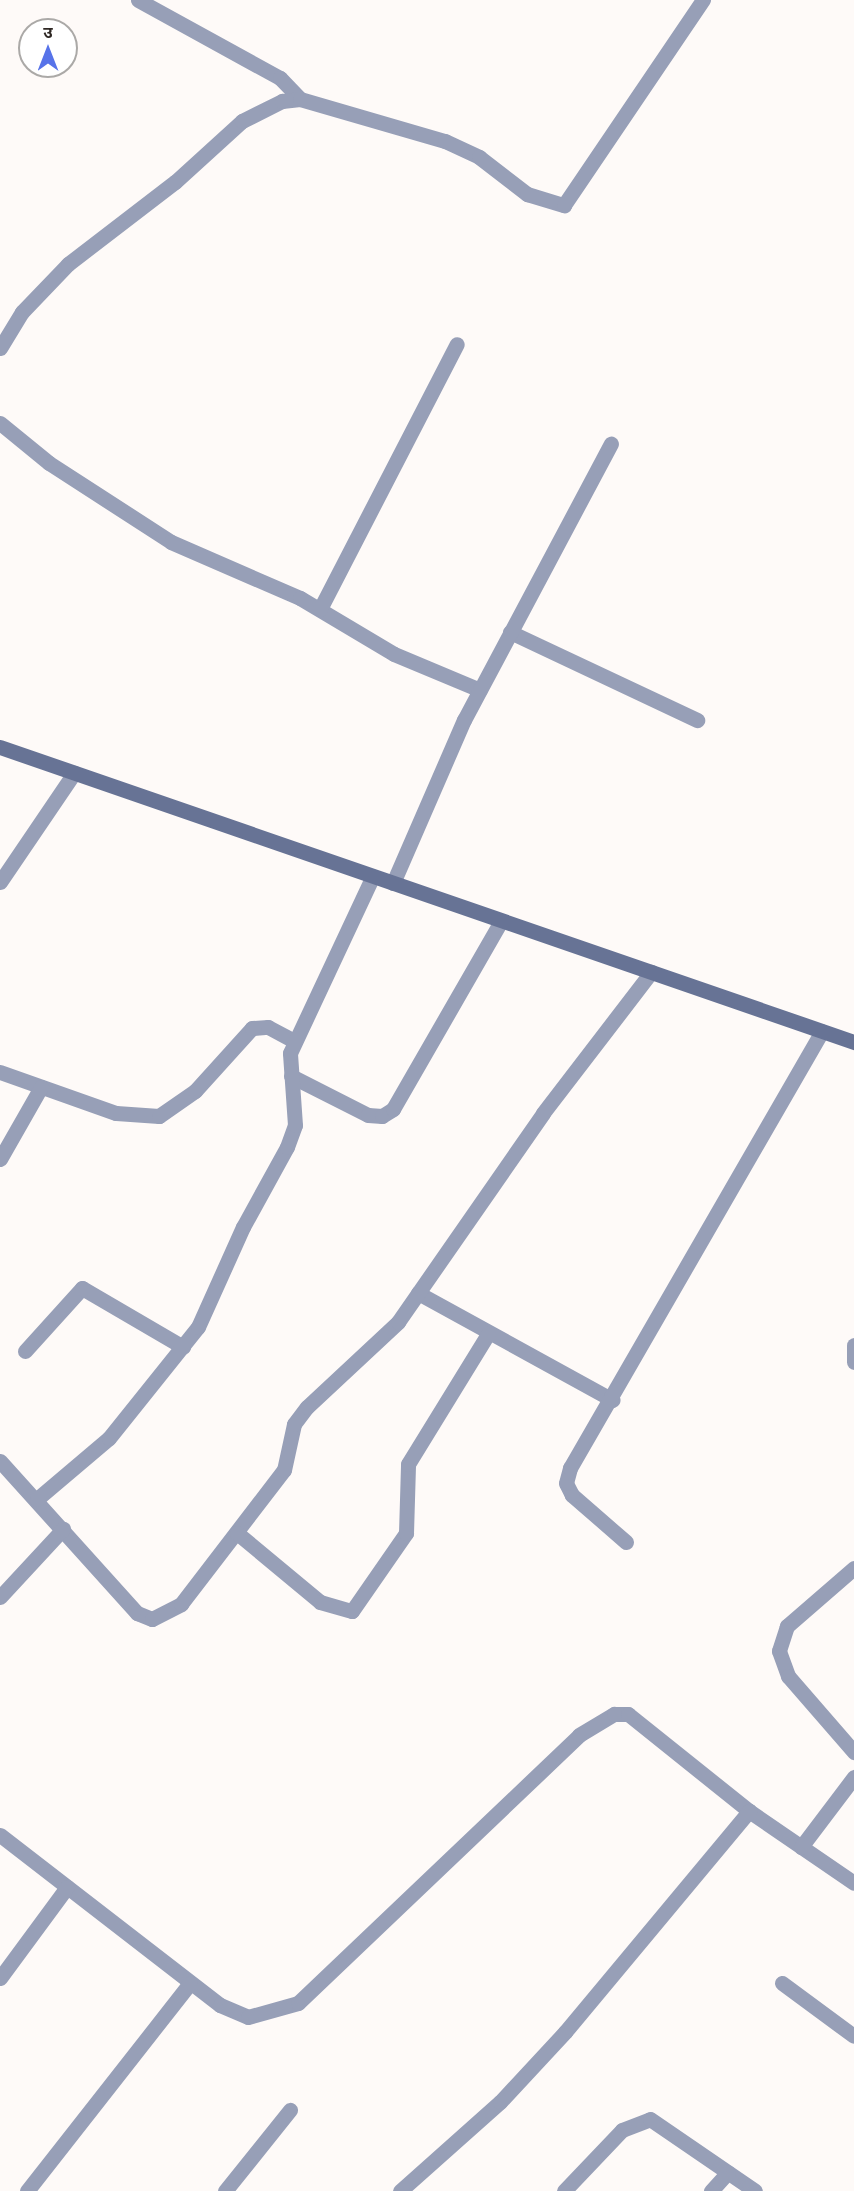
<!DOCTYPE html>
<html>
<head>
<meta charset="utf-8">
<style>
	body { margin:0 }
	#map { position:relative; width:854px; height:2191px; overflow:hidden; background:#fefaf8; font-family:"Titillium Web","Noto Sans Devanagari",sans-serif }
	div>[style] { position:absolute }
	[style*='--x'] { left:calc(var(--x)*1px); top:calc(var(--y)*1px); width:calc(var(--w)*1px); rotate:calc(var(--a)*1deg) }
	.street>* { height:15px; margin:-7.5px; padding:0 7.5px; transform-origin:7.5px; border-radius:7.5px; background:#979fb7 }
	.secondary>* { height:15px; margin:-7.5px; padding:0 7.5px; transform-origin:7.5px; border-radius:7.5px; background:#677395 }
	span { translate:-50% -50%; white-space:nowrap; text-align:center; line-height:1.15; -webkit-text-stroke:6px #fff; paint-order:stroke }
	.north { position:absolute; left:18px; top:18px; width:60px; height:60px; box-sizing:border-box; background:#fff; border:2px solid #aba9a7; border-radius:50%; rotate:0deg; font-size:16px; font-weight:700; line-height:24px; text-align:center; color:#2e2723 }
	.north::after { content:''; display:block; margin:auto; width:21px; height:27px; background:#5773e9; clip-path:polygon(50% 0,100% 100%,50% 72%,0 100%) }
</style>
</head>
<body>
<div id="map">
	<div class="street">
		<i style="--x:138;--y:0;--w:162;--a:28.8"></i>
		<i style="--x:280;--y:78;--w:29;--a:46"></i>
		<i style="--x:0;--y:348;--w:42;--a:-58.6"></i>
		<i style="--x:22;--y:312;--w:66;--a:-46.2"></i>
		<i style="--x:68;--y:264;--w:135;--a:-37.5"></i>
		<i style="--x:175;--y:182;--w:91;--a:-42.3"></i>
		<i style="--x:242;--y:121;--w:45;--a:-26.6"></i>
		<i style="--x:282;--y:101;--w:18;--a:-6"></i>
		<i style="--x:300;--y:99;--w:151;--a:16.2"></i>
		<i style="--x:445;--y:141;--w:38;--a:25"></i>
		<i style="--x:479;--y:157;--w:61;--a:37.6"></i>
		<i style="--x:527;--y:194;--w:39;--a:17"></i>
		<i style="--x:564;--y:205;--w:248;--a:-55.9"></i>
		<i style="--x:0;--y:423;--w:63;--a:39.2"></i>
		<i style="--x:49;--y:463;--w:145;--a:32.9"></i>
		<i style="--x:171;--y:542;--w:141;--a:23.5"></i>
		<i style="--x:300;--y:598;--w:109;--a:30.8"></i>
		<i style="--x:394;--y:654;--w:93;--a:22.7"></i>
		<i style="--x:320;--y:609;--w:298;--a:-62.7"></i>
		<i style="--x:510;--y:632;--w:207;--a:25.2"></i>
		<i style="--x:0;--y:882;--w:132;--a:-55.8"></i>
		<i style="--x:393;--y:883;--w:178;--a:-66.5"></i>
		<i style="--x:464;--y:720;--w:313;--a:-62"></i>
		<i style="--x:0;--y:1072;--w:123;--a:19.5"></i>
		<i style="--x:116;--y:1113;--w:43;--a:4"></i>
		<i style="--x:159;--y:1116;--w:44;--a:-34.8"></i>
		<i style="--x:195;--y:1091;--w:85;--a:-47.9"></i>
		<i style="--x:252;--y:1028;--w:16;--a:-4"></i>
		<i style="--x:268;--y:1027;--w:30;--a:28"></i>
		<i style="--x:291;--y:1076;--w:86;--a:26.9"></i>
		<i style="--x:368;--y:1115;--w:14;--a:4"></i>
		<i style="--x:382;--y:1116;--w:13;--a:-32"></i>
		<i style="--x:393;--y:1109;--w:217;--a:-60.1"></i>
		<i style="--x:0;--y:1159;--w:83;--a:-60.3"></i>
		<i style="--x:418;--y:1293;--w:222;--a:28.8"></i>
		<i style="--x:854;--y:1345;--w:17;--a:90"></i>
		<i style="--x:25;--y:1351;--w:85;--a:-47.9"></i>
		<i style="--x:82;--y:1288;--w:117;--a:30.3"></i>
		<i style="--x:0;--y:1461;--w:205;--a:48"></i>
		<i style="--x:137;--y:1613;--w:16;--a:22"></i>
		<i style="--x:152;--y:1619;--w:33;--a:-27"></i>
		<i style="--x:181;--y:1604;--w:169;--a:-52.5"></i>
		<i style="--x:284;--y:1470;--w:47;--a:-77.7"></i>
		<i style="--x:294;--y:1424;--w:21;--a:-53"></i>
		<i style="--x:307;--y:1407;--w:125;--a:-43"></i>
		<i style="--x:398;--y:1322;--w:254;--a:-55.2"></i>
		<i style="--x:543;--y:1113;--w:178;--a:-52.5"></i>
		<i style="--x:37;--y:1499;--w:94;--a:-40.3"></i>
		<i style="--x:109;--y:1438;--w:142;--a:-51.3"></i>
		<i style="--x:198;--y:1327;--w:110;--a:-65.8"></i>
		<i style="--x:243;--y:1227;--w:91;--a:-61.2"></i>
		<i style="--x:287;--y:1147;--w:23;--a:-70"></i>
		<i style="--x:295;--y:1125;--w:72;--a:-94"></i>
		<i style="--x:290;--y:1053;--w:195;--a:-64.9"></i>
		<i style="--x:237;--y:1533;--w:108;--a:39.7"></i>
		<i style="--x:320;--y:1602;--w:33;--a:16"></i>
		<i style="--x:352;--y:1611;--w:95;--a:-55.3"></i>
		<i style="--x:406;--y:1533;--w:69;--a:-88.3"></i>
		<i style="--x:408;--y:1464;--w:153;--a:-58.4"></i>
		<i style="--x:626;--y:1542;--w:72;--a:-139"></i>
		<i style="--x:572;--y:1495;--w:13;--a:-117"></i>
		<i style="--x:566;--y:1483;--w:16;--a:-75"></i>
		<i style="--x:570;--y:1468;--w:504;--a:-60.03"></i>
		<i style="--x:854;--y:1568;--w:89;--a:139.1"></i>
		<i style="--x:787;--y:1626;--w:26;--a:108"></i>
		<i style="--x:779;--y:1651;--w:27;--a:70"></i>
		<i style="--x:788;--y:1676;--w:101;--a:49"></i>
		<i style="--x:0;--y:1597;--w:93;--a:-47.2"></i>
		<i style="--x:0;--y:1835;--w:278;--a:37.7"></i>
		<i style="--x:220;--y:2005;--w:30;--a:23"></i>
		<i style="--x:248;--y:2017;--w:52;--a:-15.6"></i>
		<i style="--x:298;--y:2003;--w:388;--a:-43.6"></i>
		<i style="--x:579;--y:1735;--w:41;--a:-31"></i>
		<i style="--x:614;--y:1714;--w:14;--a:0"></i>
		<i style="--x:628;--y:1714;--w:155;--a:38.7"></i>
		<i style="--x:749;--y:1811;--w:127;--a:34.4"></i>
		<i style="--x:801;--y:1847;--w:88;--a:-52.9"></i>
		<i style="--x:0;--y:1978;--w:113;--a:-53.6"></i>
		<i style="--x:782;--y:1983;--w:89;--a:36.4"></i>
		<i style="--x:27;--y:2191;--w:264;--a:-51.9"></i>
		<i style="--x:225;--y:2191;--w:104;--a:-51.3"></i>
		<i style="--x:400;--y:2191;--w:134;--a:-41.7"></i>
		<i style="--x:500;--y:2102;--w:96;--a:-47.1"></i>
		<i style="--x:565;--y:2032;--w:288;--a:-50.2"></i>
		<i style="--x:564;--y:2191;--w:84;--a:-46.4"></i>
		<i style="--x:622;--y:2130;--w:30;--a:-21"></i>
		<i style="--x:650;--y:2119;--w:127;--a:34.4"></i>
		<i style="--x:711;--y:2191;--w:25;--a:-48"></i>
	</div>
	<div class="secondary">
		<i style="--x:0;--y:747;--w:904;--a:19.06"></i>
	</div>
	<div class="north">उ</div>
</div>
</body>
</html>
